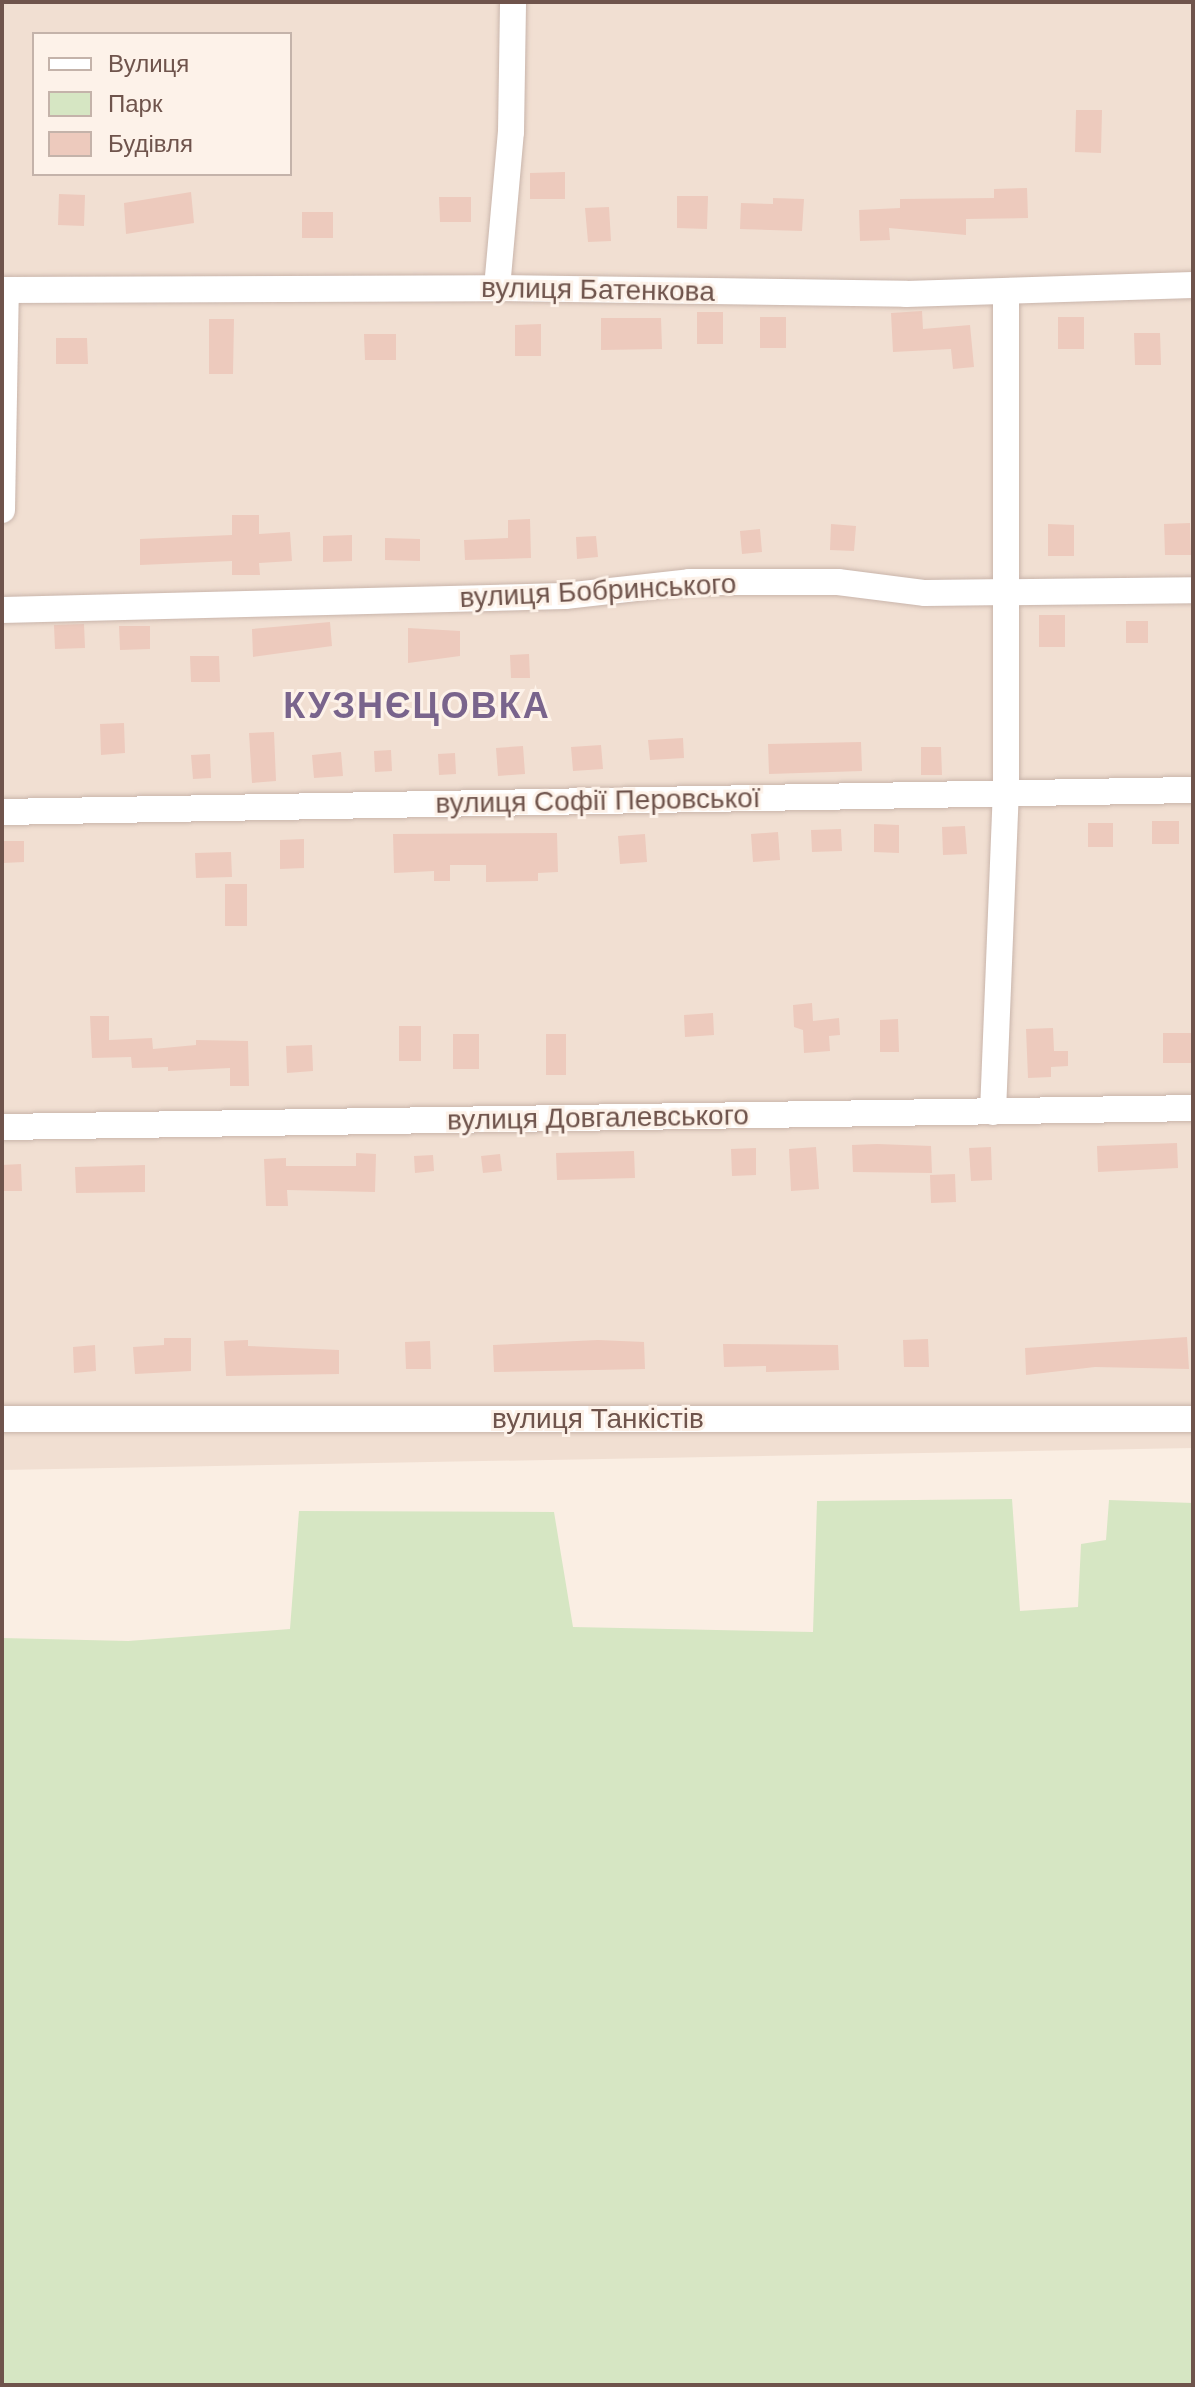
<!DOCTYPE html>
<html>
<head>
<meta charset="utf-8">
<style>
	body { margin:0 }
	#map { position:relative; width:1195px; height:2387px; overflow:hidden; background:#faeee3; font-family:Arial,sans-serif }
	div>[style] { position:absolute }
	[style*='--x'] { left:calc(var(--x)*1px); top:calc(var(--y)*1px); width:calc(var(--w)*1px); rotate:calc(var(--a)*1deg) }
	.residential>* { inset:0; background:#f1dfd2 }
	.green>* { inset:0; background:#d6e6c3 }
	.building>* { inset:0; background:#edcabd }
	.roads { filter:drop-shadow(0 0 2px #c9b5ab) drop-shadow(0 0 2px #c9b5ab) }
	.minor>* { height:26px; margin:-13px; padding:0 13px; transform-origin:13px; border-radius:13px; background:#fff }
	span { translate:-50% -50%; white-space:nowrap; text-align:center; line-height:1.15; -webkit-text-stroke:6px #fdf2e9; paint-order:stroke }
	.street-label { font-size:28px; color:#6f544c }
	.district-label { font-size:36px; color:#79648c; font-weight:700; letter-spacing:2px }
	.frame { position:absolute; inset:0; border:4px solid #6f544c; pointer-events:none }
	.legend { position:absolute; left:32px; top:32px; width:260px; height:144px; box-sizing:border-box; background:#fdf2e9; border:2px solid #c4b3aa; margin:0; padding:10px 14px; list-style:none; font-size:24px; color:#6f544c }
	.legend li { display:flex; align-items:center; gap:16px; height:40px }
	.legend b { width:40px; border:2px solid #c4b3aa }
</style>
</head>
<body>
<div id="map">
	<div class="residential">
		<i style="clip-path:polygon(evenodd,2px 2px,1193px 2px,1193px 1448px,2px 1470px,2px 2px,34px 34px,290px 34px,290px 174px,34px 174px,34px 34px)"></i>
	</div>
	<div class="green">
		<i style="clip-path:polygon(1012px 1499px,1020px 1611px,1078px 1607px,1081px 1544px,1106px 1540px,1109px 1500px,1193px 1503px,1193px 2385px,2px 2385px,2px 1638px,128px 1641px,290px 1629px,299px 1511px,554px 1512px,573px 1627px,813px 1632px,817px 1501px)"></i>
	</div>
	<div class="building">
		<i style="clip-path:polygon(1076px 110px,1102px 110px,1101px 153px,1075px 152px)"></i>
		<i style="clip-path:polygon(565px 172px,565px 199px,530px 199px,530px 173px)"></i>
		<i style="clip-path:polygon(1027px 188px,1028px 218px,966px 219px,966px 235px,889px 228px,890px 240px,860px 241px,859px 210px,900px 208px,900px 199px,994px 198px,994px 189px)"></i>
		<i style="clip-path:polygon(191px 192px,194px 223px,126px 234px,124px 203px)"></i>
		<i style="clip-path:polygon(59px 194px,85px 195px,84px 226px,58px 225px)"></i>
		<i style="clip-path:polygon(677px 196px,708px 196px,707px 229px,677px 228px)"></i>
		<i style="clip-path:polygon(439px 197px,471px 197px,471px 222px,440px 222px)"></i>
		<i style="clip-path:polygon(773px 198px,804px 199px,802px 231px,740px 229px,741px 203px,773px 204px)"></i>
		<i style="clip-path:polygon(609px 207px,611px 241px,588px 242px,585px 208px)"></i>
		<i style="clip-path:polygon(302px 212px,333px 212px,333px 238px,302px 238px)"></i>
		<i style="clip-path:polygon(922px 311px,923px 329px,970px 325px,974px 367px,953px 369px,951px 349px,893px 352px,891px 313px)"></i>
		<i style="clip-path:polygon(697px 312px,723px 312px,723px 344px,697px 344px)"></i>
		<i style="clip-path:polygon(760px 317px,786px 317px,786px 348px,760px 348px)"></i>
		<i style="clip-path:polygon(1058px 317px,1084px 317px,1084px 349px,1058px 349px)"></i>
		<i style="clip-path:polygon(601px 318px,661px 318px,662px 349px,601px 350px)"></i>
		<i style="clip-path:polygon(209px 319px,234px 319px,233px 374px,209px 374px)"></i>
		<i style="clip-path:polygon(541px 324px,541px 356px,515px 356px,515px 325px)"></i>
		<i style="clip-path:polygon(1134px 333px,1160px 333px,1161px 365px,1135px 365px)"></i>
		<i style="clip-path:polygon(364px 334px,396px 334px,396px 360px,365px 360px)"></i>
		<i style="clip-path:polygon(56px 338px,87px 338px,88px 364px,56px 364px)"></i>
		<i style="clip-path:polygon(232px 515px,259px 515px,259px 534px,290px 532px,292px 561px,259px 563px,260px 575px,232px 575px,232px 561px,140px 565px,140px 539px,232px 535px)"></i>
		<i style="clip-path:polygon(530px 519px,531px 558px,465px 560px,464px 540px,508px 538px,508px 520px)"></i>
		<i style="clip-path:polygon(1190px 523px,1191px 555px,1165px 555px,1164px 524px)"></i>
		<i style="clip-path:polygon(831px 524px,856px 526px,854px 551px,830px 550px)"></i>
		<i style="clip-path:polygon(1048px 524px,1074px 525px,1074px 556px,1048px 556px)"></i>
		<i style="clip-path:polygon(760px 529px,762px 552px,742px 554px,740px 531px)"></i>
		<i style="clip-path:polygon(352px 535px,352px 561px,323px 562px,323px 536px)"></i>
		<i style="clip-path:polygon(596px 536px,598px 557px,577px 559px,576px 537px)"></i>
		<i style="clip-path:polygon(385px 538px,420px 539px,420px 561px,385px 560px)"></i>
		<i style="clip-path:polygon(1039px 615px,1065px 615px,1065px 647px,1039px 647px)"></i>
		<i style="clip-path:polygon(1126px 621px,1148px 621px,1148px 643px,1126px 643px)"></i>
		<i style="clip-path:polygon(330px 622px,332px 646px,253px 657px,252px 629px)"></i>
		<i style="clip-path:polygon(84px 624px,85px 648px,55px 649px,54px 625px)"></i>
		<i style="clip-path:polygon(119px 626px,150px 626px,150px 649px,120px 650px)"></i>
		<i style="clip-path:polygon(408px 628px,460px 631px,460px 656px,408px 663px)"></i>
		<i style="clip-path:polygon(529px 654px,530px 678px,511px 678px,510px 655px)"></i>
		<i style="clip-path:polygon(190px 656px,219px 656px,220px 682px,191px 682px)"></i>
		<i style="clip-path:polygon(124px 723px,125px 753px,101px 755px,100px 724px)"></i>
		<i style="clip-path:polygon(274px 732px,276px 781px,252px 783px,249px 733px)"></i>
		<i style="clip-path:polygon(683px 738px,684px 758px,650px 760px,648px 740px)"></i>
		<i style="clip-path:polygon(861px 742px,862px 771px,769px 774px,768px 744px)"></i>
		<i style="clip-path:polygon(601px 745px,603px 769px,573px 771px,571px 747px)"></i>
		<i style="clip-path:polygon(523px 746px,525px 774px,498px 776px,496px 748px)"></i>
		<i style="clip-path:polygon(921px 747px,941px 747px,942px 775px,921px 775px)"></i>
		<i style="clip-path:polygon(391px 750px,392px 771px,375px 772px,374px 751px)"></i>
		<i style="clip-path:polygon(341px 752px,343px 776px,314px 778px,312px 755px)"></i>
		<i style="clip-path:polygon(455px 753px,456px 774px,439px 775px,438px 754px)"></i>
		<i style="clip-path:polygon(210px 754px,211px 778px,193px 779px,191px 755px)"></i>
		<i style="clip-path:polygon(1152px 821px,1179px 821px,1179px 844px,1152px 844px)"></i>
		<i style="clip-path:polygon(1088px 823px,1113px 823px,1113px 847px,1088px 847px)"></i>
		<i style="clip-path:polygon(874px 824px,899px 825px,899px 853px,874px 852px)"></i>
		<i style="clip-path:polygon(965px 826px,967px 854px,943px 855px,942px 827px)"></i>
		<i style="clip-path:polygon(841px 829px,842px 851px,812px 852px,811px 830px)"></i>
		<i style="clip-path:polygon(778px 832px,780px 860px,753px 862px,751px 834px)"></i>
		<i style="clip-path:polygon(557px 833px,558px 872px,538px 873px,538px 881px,486px 882px,486px 865px,450px 865px,450px 881px,434px 881px,434px 871px,394px 873px,393px 834px)"></i>
		<i style="clip-path:polygon(645px 834px,647px 862px,620px 864px,618px 836px)"></i>
		<i style="clip-path:polygon(304px 839px,304px 868px,280px 869px,280px 840px)"></i>
		<i style="clip-path:polygon(2px 841px,24px 841px,24px 862px,3px 863px)"></i>
		<i style="clip-path:polygon(231px 852px,232px 877px,196px 878px,195px 853px)"></i>
		<i style="clip-path:polygon(225px 884px,247px 884px,247px 926px,225px 926px)"></i>
		<i style="clip-path:polygon(812px 1003px,813px 1021px,839px 1018px,840px 1035px,829px 1036px,830px 1051px,804px 1053px,803px 1030px,794px 1027px,793px 1005px)"></i>
		<i style="clip-path:polygon(713px 1013px,714px 1035px,685px 1037px,684px 1015px)"></i>
		<i style="clip-path:polygon(90px 1016px,109px 1016px,109px 1040px,152px 1038px,153px 1049px,196px 1045px,196px 1040px,248px 1041px,249px 1086px,230px 1086px,230px 1068px,168px 1071px,168px 1067px,132px 1068px,131px 1057px,92px 1058px)"></i>
		<i style="clip-path:polygon(898px 1019px,899px 1052px,880px 1052px,880px 1020px)"></i>
		<i style="clip-path:polygon(399px 1026px,421px 1026px,421px 1061px,399px 1061px)"></i>
		<i style="clip-path:polygon(1053px 1028px,1054px 1051px,1068px 1051px,1068px 1066px,1051px 1067px,1051px 1077px,1028px 1078px,1026px 1029px)"></i>
		<i style="clip-path:polygon(1163px 1033px,1193px 1033px,1193px 1063px,1163px 1063px)"></i>
		<i style="clip-path:polygon(453px 1034px,479px 1034px,479px 1069px,453px 1069px)"></i>
		<i style="clip-path:polygon(546px 1034px,566px 1034px,566px 1075px,546px 1075px)"></i>
		<i style="clip-path:polygon(312px 1045px,313px 1071px,287px 1073px,286px 1046px)"></i>
		<i style="clip-path:polygon(1177px 1143px,1178px 1168px,1098px 1172px,1097px 1146px)"></i>
		<i style="clip-path:polygon(877px 1144px,931px 1146px,932px 1173px,853px 1172px,852px 1145px)"></i>
		<i style="clip-path:polygon(816px 1147px,819px 1189px,791px 1191px,789px 1149px)"></i>
		<i style="clip-path:polygon(991px 1147px,992px 1180px,971px 1181px,969px 1148px)"></i>
		<i style="clip-path:polygon(756px 1148px,756px 1175px,732px 1176px,731px 1149px)"></i>
		<i style="clip-path:polygon(634px 1151px,635px 1178px,557px 1180px,556px 1153px)"></i>
		<i style="clip-path:polygon(356px 1153px,376px 1154px,375px 1192px,287px 1190px,288px 1206px,266px 1206px,264px 1159px,286px 1158px,286px 1166px,356px 1166px)"></i>
		<i style="clip-path:polygon(500px 1154px,502px 1171px,483px 1173px,481px 1156px)"></i>
		<i style="clip-path:polygon(433px 1155px,434px 1171px,415px 1173px,414px 1156px)"></i>
		<i style="clip-path:polygon(21px 1164px,22px 1191px,2px 1191px,2px 1165px)"></i>
		<i style="clip-path:polygon(145px 1165px,145px 1192px,76px 1193px,75px 1167px)"></i>
		<i style="clip-path:polygon(955px 1174px,956px 1202px,931px 1203px,930px 1175px)"></i>
		<i style="clip-path:polygon(1187px 1337px,1189px 1369px,1095px 1367px,1026px 1375px,1025px 1348px)"></i>
		<i style="clip-path:polygon(164px 1338px,191px 1338px,191px 1371px,135px 1374px,133px 1347px,164px 1345px)"></i>
		<i style="clip-path:polygon(928px 1339px,929px 1367px,904px 1367px,903px 1340px)"></i>
		<i style="clip-path:polygon(248px 1340px,248px 1346px,339px 1350px,339px 1374px,226px 1376px,224px 1341px)"></i>
		<i style="clip-path:polygon(598px 1340px,644px 1342px,645px 1369px,494px 1372px,493px 1345px)"></i>
		<i style="clip-path:polygon(430px 1341px,431px 1369px,406px 1369px,405px 1342px)"></i>
		<i style="clip-path:polygon(723px 1344px,838px 1345px,839px 1370px,766px 1372px,766px 1366px,724px 1367px)"></i>
		<i style="clip-path:polygon(95px 1345px,96px 1371px,74px 1373px,73px 1347px)"></i>
	</div>
	<div class="roads">
		<div class="minor">
			<i style="--x:497;--y:288;--w:157;--a:-84.9"></i>
			<i style="--x:511;--y:132;--w:130;--a:-89.1"></i>
			<i style="--x:2;--y:290;--w:495;--a:-0.2"></i>
			<i style="--x:497;--y:288;--w:409;--a:0.8"></i>
			<i style="--x:906;--y:294;--w:287;--a:-1.8"></i>
			<i style="--x:2;--y:510;--w:220;--a:-89"></i>
			<i style="--x:2;--y:610;--w:563;--a:-1.42"></i>
			<i style="--x:565;--y:596;--w:125;--a:-6.4"></i>
			<i style="--x:689;--y:582;--w:149;--a:0"></i>
			<i style="--x:838;--y:582;--w:88;--a:7.2"></i>
			<i style="--x:925;--y:593;--w:268;--a:-0.6"></i>
			<i style="--x:2;--y:812;--w:1191;--a:-1.06"></i>
			<i style="--x:993;--y:1112;--w:319;--a:-87.7"></i>
			<i style="--x:1006;--y:793;--w:502;--a:-90"></i>
			<i style="--x:2;--y:1127;--w:1191;--a:-0.91"></i>
			<i style="--x:2;--y:1419;--w:1191;--a:0"></i>
		</div>
	</div>
	<div class="street-label">
		<span style="left:598px;top:290px;rotate:1deg">вулиця Батенкова</span>
		<span style="left:598px;top:591px;rotate:-3deg">вулиця Бобринського</span>
		<span style="left:598px;top:801px;rotate:-1deg">вулиця Софії Перовської</span>
		<span style="left:598px;top:1118px;rotate:-1deg">вулиця Довгалевського</span>
		<span style="left:598px;top:1419px">вулиця Танкістів</span>
	</div>
	<div class="district-label">
		<span style="left:417px;top:706px">КУЗНЄЦОВКА</span>
	</div>
	<div class="frame"></div>
	<ul class="legend">
	<li><b style="height:10px;background:#fff"></b>Вулиця</li>
	<li><b style="height:22px;background:#d6e6c3"></b>Парк</li>
	<li><b style="height:22px;background:#edcabd"></b>Будівля</li>
	</ul>
</div>
</body>
</html>
